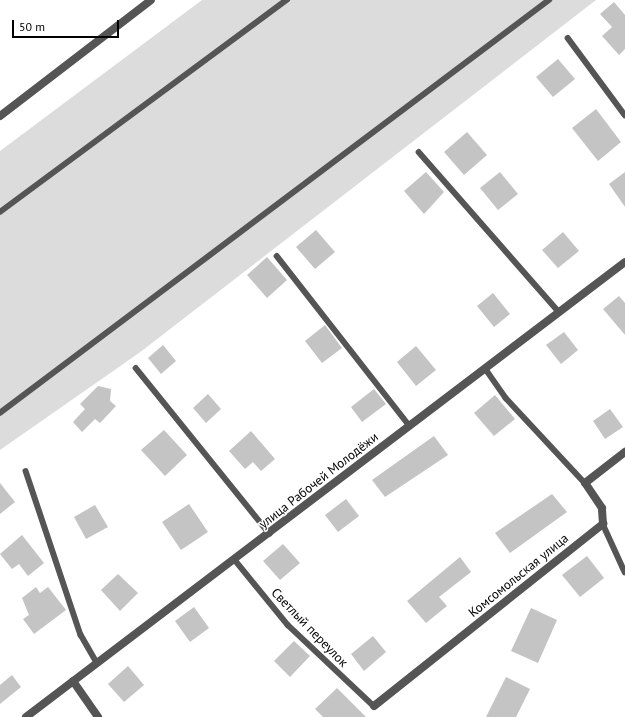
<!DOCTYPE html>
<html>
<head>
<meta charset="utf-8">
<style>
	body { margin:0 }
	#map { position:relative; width:625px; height:717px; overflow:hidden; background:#fff; font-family:"PT Sans",sans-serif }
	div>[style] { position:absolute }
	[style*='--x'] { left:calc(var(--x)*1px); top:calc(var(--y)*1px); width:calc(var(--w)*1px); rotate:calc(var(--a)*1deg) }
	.green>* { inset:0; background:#dcdcdc }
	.building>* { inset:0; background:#c4c4c4 }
	.lane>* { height:5.5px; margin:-2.75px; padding:0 2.75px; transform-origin:2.75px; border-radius:2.75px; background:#555 }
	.street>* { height:8px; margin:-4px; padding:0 4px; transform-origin:4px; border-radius:4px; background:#555 }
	span { translate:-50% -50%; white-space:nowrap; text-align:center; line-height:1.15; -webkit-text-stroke:3px #fff; paint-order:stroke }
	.street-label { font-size:13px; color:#000 }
	.scale { position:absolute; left:12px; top:20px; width:107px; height:18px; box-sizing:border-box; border:2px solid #000; border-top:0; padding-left:5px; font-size:12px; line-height:14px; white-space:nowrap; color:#000; -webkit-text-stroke:3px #fff; paint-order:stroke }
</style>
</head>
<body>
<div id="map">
	<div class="green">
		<i style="clip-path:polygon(202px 0,596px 0,139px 353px,0 450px,0 151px)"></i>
	</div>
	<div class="building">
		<i style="clip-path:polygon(614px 2px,625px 15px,625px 49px,619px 55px,602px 36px,612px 27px,600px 14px)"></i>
		<i style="clip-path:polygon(558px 59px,575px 79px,553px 97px,536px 77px)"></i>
		<i style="clip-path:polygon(596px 109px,621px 142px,598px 161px,572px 128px)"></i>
		<i style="clip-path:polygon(467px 132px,487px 155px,464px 175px,444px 152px)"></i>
		<i style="clip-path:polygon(426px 172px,444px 192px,424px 214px,404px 191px)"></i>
		<i style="clip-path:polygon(500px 172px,518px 194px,498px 210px,480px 188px)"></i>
		<i style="clip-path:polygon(625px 172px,625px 207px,609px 184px)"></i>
		<i style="clip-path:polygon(316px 230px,335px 252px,315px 269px,296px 247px)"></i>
		<i style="clip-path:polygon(563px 232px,579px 251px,558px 268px,542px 250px)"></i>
		<i style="clip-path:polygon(267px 257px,287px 280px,267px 298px,247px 275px)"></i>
		<i style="clip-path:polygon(493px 293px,510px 314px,494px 327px,477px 306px)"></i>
		<i style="clip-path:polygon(619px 296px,625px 303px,625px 335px,603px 309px)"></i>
		<i style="clip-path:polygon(325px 325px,342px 348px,322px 363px,305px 341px)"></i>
		<i style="clip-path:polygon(564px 332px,578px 350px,561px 364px,546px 345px)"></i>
		<i style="clip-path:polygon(163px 345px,176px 361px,161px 374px,148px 358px)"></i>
		<i style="clip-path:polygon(416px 346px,436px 370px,416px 386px,397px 362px)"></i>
		<i style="clip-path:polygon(98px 386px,111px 389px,110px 401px,116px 406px,100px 423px,95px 419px,82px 432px,73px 422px,85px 409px,80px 404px)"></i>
		<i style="clip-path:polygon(374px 389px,386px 404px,362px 422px,351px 407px)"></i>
		<i style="clip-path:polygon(208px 394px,221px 409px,206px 423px,193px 408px)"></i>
		<i style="clip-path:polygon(495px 395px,515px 419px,494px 436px,474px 413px)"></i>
		<i style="clip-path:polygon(610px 409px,623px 427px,605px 439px,593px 421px)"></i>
		<i style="clip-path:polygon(164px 430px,187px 455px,165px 476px,141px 450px)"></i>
		<i style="clip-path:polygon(251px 431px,275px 459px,261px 471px,253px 462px,245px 469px,229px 451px)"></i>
		<i style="clip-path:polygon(434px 436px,448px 455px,385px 497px,372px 480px)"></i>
		<i style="clip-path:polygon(0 483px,15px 502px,0 514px)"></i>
		<i style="clip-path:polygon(552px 494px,567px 512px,510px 553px,495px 533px)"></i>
		<i style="clip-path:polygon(346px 499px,359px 516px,338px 532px,325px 515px)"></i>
		<i style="clip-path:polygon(189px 504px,208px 532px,181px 550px,162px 522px)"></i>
		<i style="clip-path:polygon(95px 505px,108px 527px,86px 539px,74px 517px)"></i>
		<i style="clip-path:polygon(22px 535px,44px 563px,28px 576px,19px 564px,12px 569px,0 554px)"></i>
		<i style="clip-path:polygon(283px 544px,300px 563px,280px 580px,263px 561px)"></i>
		<i style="clip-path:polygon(587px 556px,604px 578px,580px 597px,562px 575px)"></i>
		<i style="clip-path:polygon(460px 557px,471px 572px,439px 597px,447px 606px,426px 623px,407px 601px)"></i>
		<i style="clip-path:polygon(118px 574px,138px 593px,120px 611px,101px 590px)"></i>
		<i style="clip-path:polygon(36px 587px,40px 593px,48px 587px,66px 610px,34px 634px,23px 619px,29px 615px,22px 598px)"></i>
		<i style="clip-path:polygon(194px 607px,209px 628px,190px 642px,175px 621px)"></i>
		<i style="clip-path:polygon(531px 608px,557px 620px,538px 663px,511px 651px)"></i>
		<i style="clip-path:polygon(373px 636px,386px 652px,364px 671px,351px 654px)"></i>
		<i style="clip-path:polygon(294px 641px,310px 656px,290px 677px,274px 661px)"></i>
		<i style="clip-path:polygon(128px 666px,144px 685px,124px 702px,108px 684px)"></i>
		<i style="clip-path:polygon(12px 675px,21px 687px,0 704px,0 685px)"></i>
		<i style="clip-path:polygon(506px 677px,530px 689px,516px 717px,486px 717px)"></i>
		<i style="clip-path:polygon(337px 688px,366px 717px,323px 717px,315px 709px)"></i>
	</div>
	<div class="lane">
		<i style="--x:568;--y:38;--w:96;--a:53.5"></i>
		<i style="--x:419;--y:152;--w:211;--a:48.8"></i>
		<i style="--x:0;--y:212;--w:357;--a:-36.5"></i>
		<i style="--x:277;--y:256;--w:216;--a:52"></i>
		<i style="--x:136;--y:368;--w:213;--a:51.1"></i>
		<i style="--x:485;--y:368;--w:37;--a:55"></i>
		<i style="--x:506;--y:398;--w:116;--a:47.1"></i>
		<i style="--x:0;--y:413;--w:687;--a:-36.95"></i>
		<i style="--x:26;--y:471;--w:173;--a:71.5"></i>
		<i style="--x:81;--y:635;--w:32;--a:60"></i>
		<i style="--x:603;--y:524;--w:53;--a:65.4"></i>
		<i style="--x:235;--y:560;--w:84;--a:50.8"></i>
		<i style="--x:288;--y:625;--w:118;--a:43.3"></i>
	</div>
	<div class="street">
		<i style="--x:0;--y:116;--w:190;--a:-37.5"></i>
		<i style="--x:73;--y:681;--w:44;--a:55.2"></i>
		<i style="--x:374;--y:706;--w:293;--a:-38.5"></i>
		<i style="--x:603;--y:524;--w:16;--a:-94"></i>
		<i style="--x:602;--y:508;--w:30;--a:-124"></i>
		<i style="--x:585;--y:483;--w:51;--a:-37.8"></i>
		<i style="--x:26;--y:717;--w:752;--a:-37.22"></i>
	</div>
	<div class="street-label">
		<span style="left:319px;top:481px;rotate:-38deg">улица Рабочей Молодёжи</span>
		<span style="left:519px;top:576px;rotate:-39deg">Комсомольская улица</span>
		<span style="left:309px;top:628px;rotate:46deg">Светлый переулок</span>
	</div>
	<div class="scale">50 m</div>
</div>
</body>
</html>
